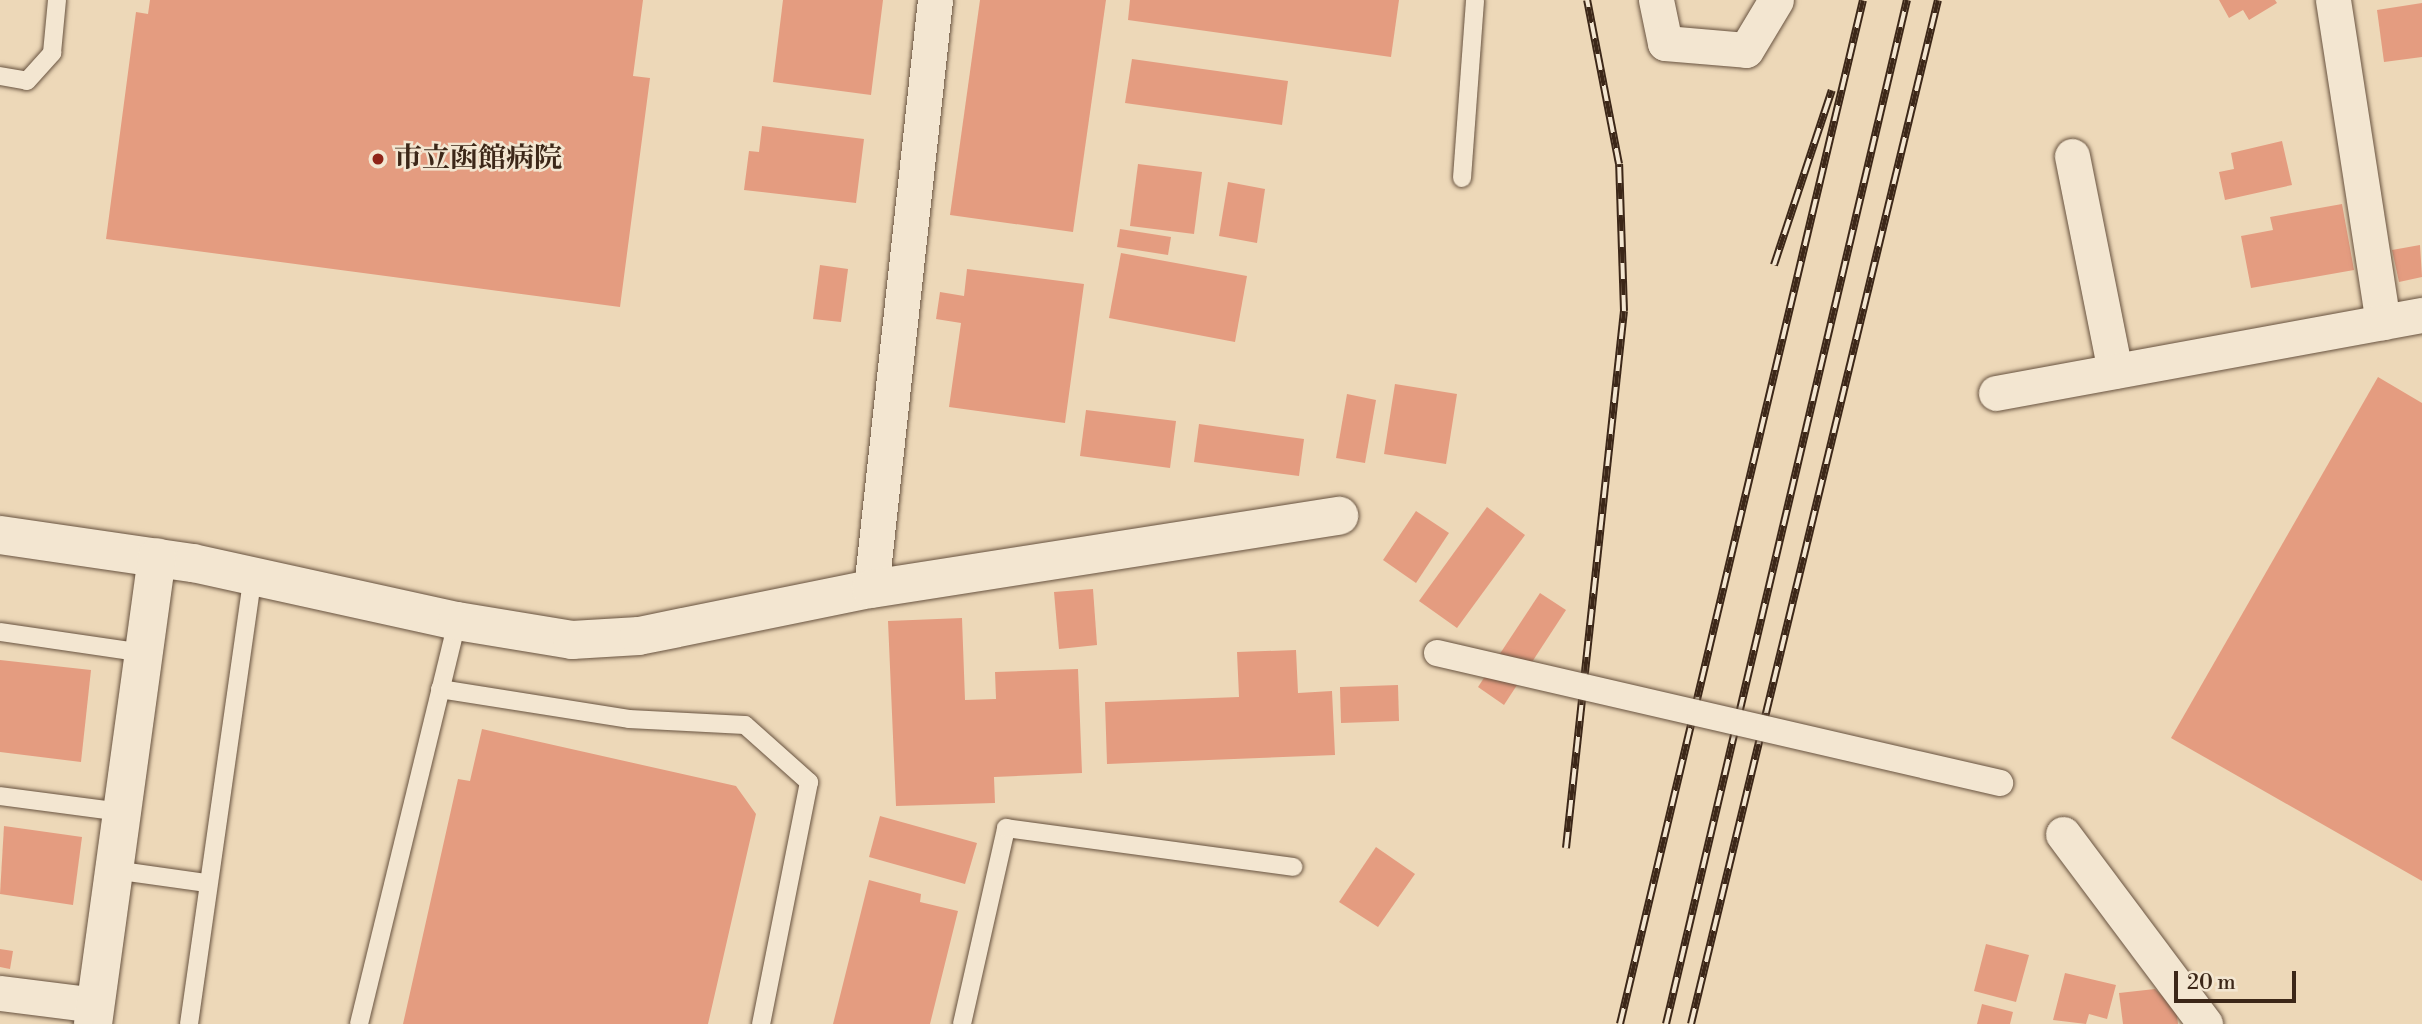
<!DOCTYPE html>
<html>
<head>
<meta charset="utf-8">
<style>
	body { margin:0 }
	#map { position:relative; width:2422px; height:1024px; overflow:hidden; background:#edd8b8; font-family:"Libre Bodoni","Noto Serif JP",serif }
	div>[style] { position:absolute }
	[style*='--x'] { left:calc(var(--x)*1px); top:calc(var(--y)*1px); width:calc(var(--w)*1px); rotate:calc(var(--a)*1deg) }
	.building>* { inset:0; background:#e49c80 }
	.roads { filter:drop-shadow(0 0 2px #685340) drop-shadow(0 0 2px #685340) }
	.service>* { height:18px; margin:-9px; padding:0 9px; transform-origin:9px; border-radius:9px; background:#f3e6d1 }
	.minor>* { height:35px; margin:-17.5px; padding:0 17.5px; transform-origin:17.5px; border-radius:17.5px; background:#f3e6d1 }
	.tertiary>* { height:38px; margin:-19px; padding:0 19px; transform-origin:19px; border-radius:19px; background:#f3e6d1 }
	.rail>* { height:8px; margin-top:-4px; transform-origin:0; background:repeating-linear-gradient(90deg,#f3e6d1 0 16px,#3c2718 0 32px); box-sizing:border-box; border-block:2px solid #3c2718 }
	.bridges { filter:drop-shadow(0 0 2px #685340) drop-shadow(0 0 2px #685340) }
	.pedestrian-bridge>* { height:26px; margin:-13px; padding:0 13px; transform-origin:13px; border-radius:13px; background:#f3e6d1 }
	.dots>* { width:19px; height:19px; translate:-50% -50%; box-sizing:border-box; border:4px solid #f3e6d1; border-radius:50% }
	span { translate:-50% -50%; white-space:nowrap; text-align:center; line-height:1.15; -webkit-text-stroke:5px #f3e6d1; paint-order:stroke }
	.poi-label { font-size:28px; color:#3c2718; font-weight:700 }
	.left { translate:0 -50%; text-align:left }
	.scale { position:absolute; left:2174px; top:971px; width:122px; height:32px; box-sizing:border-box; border:4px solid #3c2718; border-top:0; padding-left:9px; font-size:21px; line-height:24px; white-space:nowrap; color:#3c2718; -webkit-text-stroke:5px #f3e6d1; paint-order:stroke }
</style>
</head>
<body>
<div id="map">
	<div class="building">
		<i style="clip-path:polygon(150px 0,643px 0,633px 76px,650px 78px,620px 307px,106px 239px,136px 12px,148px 14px)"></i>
		<i style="clip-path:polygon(783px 0,883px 0,871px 95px,773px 82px)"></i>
		<i style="clip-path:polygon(980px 0,1106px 0,1073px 232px,950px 215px)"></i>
		<i style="clip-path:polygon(1130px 0,1399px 0,1391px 57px,1128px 20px)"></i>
		<i style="clip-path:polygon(2219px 0,2275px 0,2277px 3px,2249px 20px,2243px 10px,2229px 18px)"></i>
		<i style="clip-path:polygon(2422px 3px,2422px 57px,2384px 62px,2377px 10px)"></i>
		<i style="clip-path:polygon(1132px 59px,1288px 81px,1282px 125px,1125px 103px)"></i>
		<i style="clip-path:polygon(762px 126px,864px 139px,856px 203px,744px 190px,749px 151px,759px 152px)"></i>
		<i style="clip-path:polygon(2282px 141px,2292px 185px,2225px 200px,2219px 172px,2234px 169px,2231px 153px)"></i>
		<i style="clip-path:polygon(1138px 164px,1202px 172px,1194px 234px,1130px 226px)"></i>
		<i style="clip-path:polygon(1228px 182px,1265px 189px,1257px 243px,1219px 236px)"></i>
		<i style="clip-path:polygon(2342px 204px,2354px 270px,2251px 288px,2241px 236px,2273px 230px,2270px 217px)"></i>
		<i style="clip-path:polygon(1120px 229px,1171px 237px,1168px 255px,1117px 247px)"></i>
		<i style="clip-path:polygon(2420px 245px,2422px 277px,2399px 282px,2392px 250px)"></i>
		<i style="clip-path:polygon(1121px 253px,1247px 276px,1235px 342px,1109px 318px)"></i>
		<i style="clip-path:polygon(820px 265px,848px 269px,841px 322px,813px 319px)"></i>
		<i style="clip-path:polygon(967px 269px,1084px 284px,1065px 423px,949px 407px,961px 323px,936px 319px,940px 292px,964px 296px)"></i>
		<i style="clip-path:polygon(2378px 377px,2422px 403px,2422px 881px,2171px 738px)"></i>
		<i style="clip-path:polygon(1395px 384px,1457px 394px,1446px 464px,1384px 454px)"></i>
		<i style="clip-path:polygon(1347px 394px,1376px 400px,1365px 463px,1336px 458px)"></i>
		<i style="clip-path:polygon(1086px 410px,1176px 421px,1170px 468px,1080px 456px)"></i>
		<i style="clip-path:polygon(1199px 424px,1304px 439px,1299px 476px,1194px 462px)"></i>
		<i style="clip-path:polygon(1487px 507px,1525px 535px,1457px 628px,1419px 601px)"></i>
		<i style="clip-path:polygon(1416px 511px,1449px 533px,1416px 583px,1383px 560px)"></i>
		<i style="clip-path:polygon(1093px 589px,1097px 645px,1059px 649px,1054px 592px)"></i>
		<i style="clip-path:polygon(1540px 593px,1566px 610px,1504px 705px,1478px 687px)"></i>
		<i style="clip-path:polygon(962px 618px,965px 700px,996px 699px,995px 672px,1078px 669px,1082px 773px,994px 777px,995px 803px,896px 806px,888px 621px)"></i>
		<i style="clip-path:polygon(1296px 650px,1298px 693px,1332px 691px,1335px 755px,1107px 764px,1105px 702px,1239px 697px,1237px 652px)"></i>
		<i style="clip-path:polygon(0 660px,91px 670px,81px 762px,0 752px)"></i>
		<i style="clip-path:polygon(1398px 685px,1399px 721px,1341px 723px,1340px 687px)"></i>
		<i style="clip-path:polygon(482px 729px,736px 786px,756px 814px,708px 1024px,403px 1024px,458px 779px,470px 781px)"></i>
		<i style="clip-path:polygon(880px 816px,977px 843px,965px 884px,869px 857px)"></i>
		<i style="clip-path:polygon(4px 826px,82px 837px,73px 905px,0 894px)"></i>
		<i style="clip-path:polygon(1376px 847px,1415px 874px,1378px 927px,1339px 902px)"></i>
		<i style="clip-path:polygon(869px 880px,921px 894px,920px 902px,958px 911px,930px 1024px,833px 1024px)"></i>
		<i style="clip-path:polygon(1986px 944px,2029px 955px,2016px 1002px,1974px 991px)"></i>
		<i style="clip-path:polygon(0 949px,13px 951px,10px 969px,0 967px)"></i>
		<i style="clip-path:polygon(2065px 973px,2116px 985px,2107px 1019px,2089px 1014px,2086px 1024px,2053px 1020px)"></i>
		<i style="clip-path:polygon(2155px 989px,2176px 1009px,2178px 1024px,2123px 1024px,2119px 993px)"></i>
		<i style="clip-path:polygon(1982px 1004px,2013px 1012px,2010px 1024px,1977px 1024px)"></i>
	</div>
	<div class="roads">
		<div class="service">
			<i style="--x:0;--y:76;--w:27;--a:10"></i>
			<i style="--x:27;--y:81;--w:38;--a:-48"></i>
			<i style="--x:52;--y:53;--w:53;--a:-84.6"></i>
			<i style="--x:1462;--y:178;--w:178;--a:-85.8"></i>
			<i style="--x:0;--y:632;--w:146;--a:8.3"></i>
			<i style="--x:440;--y:689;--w:191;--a:9"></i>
			<i style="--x:629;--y:719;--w:116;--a:3"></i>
			<i style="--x:745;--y:725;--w:86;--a:41.7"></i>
			<i style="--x:809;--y:782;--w:247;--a:101.2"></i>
			<i style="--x:0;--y:796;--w:123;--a:7.5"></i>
			<i style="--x:114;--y:870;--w:94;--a:8"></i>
			<i style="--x:189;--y:1024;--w:453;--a:-81.9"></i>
			<i style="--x:359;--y:1024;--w:415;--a:-76.3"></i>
			<i style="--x:962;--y:1024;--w:201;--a:-77.3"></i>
			<i style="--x:1006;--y:828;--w:290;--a:7.7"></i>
		</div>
		<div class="minor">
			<i style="--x:1656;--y:0;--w:44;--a:78.2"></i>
			<i style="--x:1665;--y:43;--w:81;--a:4.9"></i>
			<i style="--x:1746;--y:50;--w:58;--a:-59"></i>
			<i style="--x:2333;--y:0;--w:326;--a:81.2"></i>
			<i style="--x:2072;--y:156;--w:219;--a:78.7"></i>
			<i style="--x:1996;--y:393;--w:433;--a:-10.4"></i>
			<i style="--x:871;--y:589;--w:592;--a:-83.8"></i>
			<i style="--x:2063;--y:834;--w:237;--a:53.2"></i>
			<i style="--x:0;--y:993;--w:96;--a:7.2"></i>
		</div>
		<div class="tertiary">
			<i style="--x:0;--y:535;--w:195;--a:8.3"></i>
			<i style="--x:193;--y:563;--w:270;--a:12.4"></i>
			<i style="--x:457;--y:621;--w:117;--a:9.4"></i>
			<i style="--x:572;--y:640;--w:67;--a:-3.4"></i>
			<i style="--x:639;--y:636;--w:237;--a:-11.5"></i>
			<i style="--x:871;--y:589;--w:474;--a:-8.9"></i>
			<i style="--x:93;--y:1024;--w:471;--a:-82.2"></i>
		</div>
	</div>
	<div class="rail">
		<i style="--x:1774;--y:265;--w:184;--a:-71.7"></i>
		<i style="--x:1566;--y:848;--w:540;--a:-83.84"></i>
		<i style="--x:1624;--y:311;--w:147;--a:-91.9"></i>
		<i style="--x:1619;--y:164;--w:167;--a:-101"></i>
		<i style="--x:1620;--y:1024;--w:1052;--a:-76.65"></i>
		<i style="--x:1666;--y:1024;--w:1052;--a:-76.76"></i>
		<i style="--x:1691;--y:1024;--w:1053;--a:-76.44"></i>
	</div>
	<div class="bridges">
		<div class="pedestrian-bridge">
			<i style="--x:1437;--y:653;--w:578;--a:13"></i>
		</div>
	</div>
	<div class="dots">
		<i style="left:378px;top:159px;background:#8f2418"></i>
	</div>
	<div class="poi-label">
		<span class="left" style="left:394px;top:159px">市立函館病院</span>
	</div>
	<div class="scale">20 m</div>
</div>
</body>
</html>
